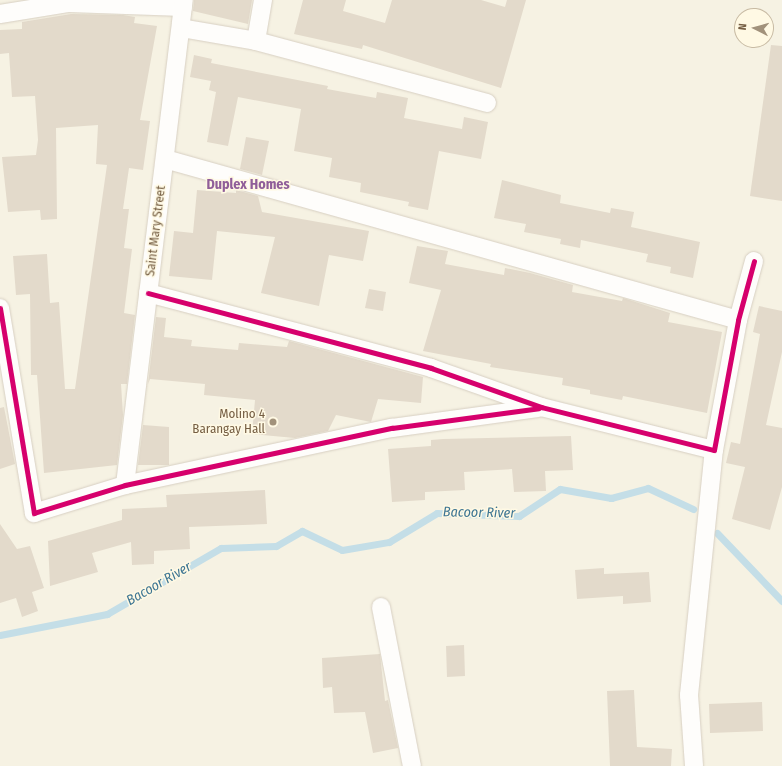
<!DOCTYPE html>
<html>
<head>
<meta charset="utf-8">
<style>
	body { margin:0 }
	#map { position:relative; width:782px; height:766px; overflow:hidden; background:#f6f2e3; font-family:"Fira Sans Condensed",sans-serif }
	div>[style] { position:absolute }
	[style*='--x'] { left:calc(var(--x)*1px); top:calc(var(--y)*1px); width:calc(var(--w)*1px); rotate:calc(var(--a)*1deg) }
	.stream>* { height:7px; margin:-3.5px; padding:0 3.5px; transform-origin:3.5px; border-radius:3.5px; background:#c4dee7 }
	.building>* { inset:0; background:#e3dacb }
	.roads { filter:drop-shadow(0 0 1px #d7cfc2) drop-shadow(0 0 1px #d7cfc2) }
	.minor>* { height:18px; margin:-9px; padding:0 9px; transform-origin:9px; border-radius:9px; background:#fefdfb }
	.cycleway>* { height:5px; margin:-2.5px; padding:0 2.5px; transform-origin:2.5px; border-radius:2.5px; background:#d6006c }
	.dots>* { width:11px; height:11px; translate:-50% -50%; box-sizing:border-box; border:2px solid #fff9e4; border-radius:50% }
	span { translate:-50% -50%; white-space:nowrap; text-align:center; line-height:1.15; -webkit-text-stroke:3px #fff9e4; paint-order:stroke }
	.street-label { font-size:13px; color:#755e43 }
	.poi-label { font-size:13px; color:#755e43 }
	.right { translate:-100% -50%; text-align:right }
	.neighbourhood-label { font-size:14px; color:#905e99; font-weight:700 }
	.water-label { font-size:14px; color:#3d7593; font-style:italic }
	.north { position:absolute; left:734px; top:8px; width:40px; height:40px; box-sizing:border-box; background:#fff9e4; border:1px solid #c8bba4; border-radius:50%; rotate:276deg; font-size:11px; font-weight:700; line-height:16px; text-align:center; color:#755e43 }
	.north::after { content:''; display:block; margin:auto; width:14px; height:18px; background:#a2927b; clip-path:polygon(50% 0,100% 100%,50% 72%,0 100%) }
</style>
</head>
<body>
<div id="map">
	<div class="stream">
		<i style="--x:717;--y:533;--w:94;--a:46.3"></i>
		<i style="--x:0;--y:635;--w:109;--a:-11.1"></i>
		<i style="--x:107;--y:614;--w:132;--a:-30.1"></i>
		<i style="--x:221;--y:548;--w:55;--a:-2.1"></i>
		<i style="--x:276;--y:546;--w:30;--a:-30"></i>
		<i style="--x:302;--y:531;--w:44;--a:25.4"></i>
		<i style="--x:342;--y:550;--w:48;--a:-9.7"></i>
		<i style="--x:389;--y:542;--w:56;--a:-31.1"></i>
		<i style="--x:437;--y:513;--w:82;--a:2.1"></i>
		<i style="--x:519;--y:516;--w:49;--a:-33.4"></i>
		<i style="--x:560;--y:489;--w:52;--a:10"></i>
		<i style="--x:611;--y:498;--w:38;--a:-15"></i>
		<i style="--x:648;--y:488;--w:50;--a:25"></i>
	</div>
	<div class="building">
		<i style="clip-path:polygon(194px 0,252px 0,248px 24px,193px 11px)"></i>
		<i style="clip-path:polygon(303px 0,346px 0,343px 11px,385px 23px,392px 0,481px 0,505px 7px,507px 0,526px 0,501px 88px,363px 45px,362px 49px,294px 34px)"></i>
		<i style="clip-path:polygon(71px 14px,123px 15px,135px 17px,134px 23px,157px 26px,140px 120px,150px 121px,143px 170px,129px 168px,123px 209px,129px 209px,124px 248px,132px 249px,124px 313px,135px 315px,127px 384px,121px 384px,123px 415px,117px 465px,44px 473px,37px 375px,31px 375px,30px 294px,16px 295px,13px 256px,47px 254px,50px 303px,59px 302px,65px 389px,75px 389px,107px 165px,96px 164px,98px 125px,56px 128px,57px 219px,41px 220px,40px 210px,8px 212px,2px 157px,36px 155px,38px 140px,35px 96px,12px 97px,9px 53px,0 54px,0 30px,22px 29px,22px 22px)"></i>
		<i style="clip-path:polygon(771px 45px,782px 46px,782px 201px,750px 196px)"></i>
		<i style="clip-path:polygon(194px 55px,212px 59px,211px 63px,328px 86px,327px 89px,376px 98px,377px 92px,408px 98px,404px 118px,462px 129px,464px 117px,488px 122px,481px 159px,439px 151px,428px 210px,408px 206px,409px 202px,360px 192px,361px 183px,329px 177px,332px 158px,294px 151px,301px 109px,238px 97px,228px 146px,207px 142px,216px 92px,209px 90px,211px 81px,190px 77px)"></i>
		<i style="clip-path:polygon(246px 137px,269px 141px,262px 175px,240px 169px)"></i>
		<i style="clip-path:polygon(502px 180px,561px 195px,560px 203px,610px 213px,611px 208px,634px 212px,631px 227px,700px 242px,693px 278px,670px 273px,671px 267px,646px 262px,648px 254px,581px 240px,580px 248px,560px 244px,561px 239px,524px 232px,526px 224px,494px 218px)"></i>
		<i style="clip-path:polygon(197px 190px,236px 193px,236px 190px,258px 196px,262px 212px,369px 231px,363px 261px,329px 255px,319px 306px,261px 293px,275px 237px,217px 231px,212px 280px,169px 276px,174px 231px,193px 233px)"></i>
		<i style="clip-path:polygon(417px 246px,448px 251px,445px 264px,504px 275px,505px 268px,530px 273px,573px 285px,572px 292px,622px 301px,623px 298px,670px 313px,668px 322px,722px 332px,707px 413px,623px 396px,622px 400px,590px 394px,590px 390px,562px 385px,563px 378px,490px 367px,491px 364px,423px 351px,441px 290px,409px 283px)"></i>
		<i style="clip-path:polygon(369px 289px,386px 292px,383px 311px,365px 308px)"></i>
		<i style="clip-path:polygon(759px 306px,782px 311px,782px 352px,766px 425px,782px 428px,782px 487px,770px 530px,732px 519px,745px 467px,726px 463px,731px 442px,740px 444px,760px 334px,753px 332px)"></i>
		<i style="clip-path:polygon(156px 317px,166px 318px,164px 337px,192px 340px,191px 346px,238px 350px,239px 343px,287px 347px,289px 341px,423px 377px,421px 403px,378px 399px,371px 422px,336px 415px,328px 431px,295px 438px,252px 434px,255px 400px,204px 395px,205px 384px,150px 379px,148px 384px)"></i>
		<i style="clip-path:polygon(4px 407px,15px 464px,0 469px,0 408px)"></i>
		<i style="clip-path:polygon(143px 425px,169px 427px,169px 465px,138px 465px)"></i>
		<i style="clip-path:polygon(571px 436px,573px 470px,545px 471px,546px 491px,514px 492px,512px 469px,464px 472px,465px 490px,425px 492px,425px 500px,392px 502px,388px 449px,431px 446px,431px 440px,443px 439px)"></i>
		<i style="clip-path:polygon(265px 490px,267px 524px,189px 527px,190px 549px,154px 551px,154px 564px,132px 565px,131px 542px,92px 553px,98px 572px,50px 586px,48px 541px,122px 520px,122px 509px,167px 507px,166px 495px)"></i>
		<i style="clip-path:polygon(0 524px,17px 549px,30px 546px,44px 588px,32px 592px,38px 611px,22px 617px,16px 598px,0 603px)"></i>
		<i style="clip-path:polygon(604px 568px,604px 574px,649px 572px,651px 602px,623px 604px,623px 596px,577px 599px,575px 570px)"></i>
		<i style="clip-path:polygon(464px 645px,465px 676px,447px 677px,446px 646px)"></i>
		<i style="clip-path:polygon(380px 654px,385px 701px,388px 700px,398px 748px,373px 753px,365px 712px,334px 713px,332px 687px,323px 688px,322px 658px)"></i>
		<i style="clip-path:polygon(634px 690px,637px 747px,672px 749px,671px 766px,610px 766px,607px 691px)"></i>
		<i style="clip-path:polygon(762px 702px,763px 731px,710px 733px,709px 704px)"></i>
	</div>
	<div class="roads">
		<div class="minor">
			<i style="--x:0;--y:14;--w:70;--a:-9.1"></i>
			<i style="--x:69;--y:3;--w:114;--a:2"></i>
			<i style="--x:181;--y:28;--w:76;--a:9.8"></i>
			<i style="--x:256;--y:41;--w:239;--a:15"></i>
			<i style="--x:256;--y:41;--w:42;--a:-80.3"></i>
			<i style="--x:165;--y:159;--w:595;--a:15.69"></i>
			<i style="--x:148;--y:293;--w:293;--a:14.8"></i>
			<i style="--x:431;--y:368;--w:117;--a:19.5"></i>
			<i style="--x:541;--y:407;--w:178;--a:14"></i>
			<i style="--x:714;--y:450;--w:132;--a:-79.5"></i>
			<i style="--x:738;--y:320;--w:61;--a:-74.8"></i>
			<i style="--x:0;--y:308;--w:208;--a:80.6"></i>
			<i style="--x:34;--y:513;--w:95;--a:-17.1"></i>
			<i style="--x:125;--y:485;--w:273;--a:-12.1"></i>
			<i style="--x:392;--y:428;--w:147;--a:-7.8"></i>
			<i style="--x:125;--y:485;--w:489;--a:-83.1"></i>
			<i style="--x:381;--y:607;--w:162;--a:79"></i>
			<i style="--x:694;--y:766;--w:71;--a:-94"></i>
			<i style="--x:689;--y:695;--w:246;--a:-84.2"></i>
		</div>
	</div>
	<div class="cycleway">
		<i style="--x:148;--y:293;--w:293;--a:14.8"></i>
		<i style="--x:431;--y:368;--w:117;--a:19.5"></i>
		<i style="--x:541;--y:407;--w:178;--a:14"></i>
		<i style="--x:714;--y:450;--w:132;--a:-79.5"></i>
		<i style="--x:738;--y:320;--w:61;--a:-74.8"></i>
		<i style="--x:0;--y:308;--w:208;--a:80.6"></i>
		<i style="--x:34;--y:513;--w:95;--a:-17.1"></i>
		<i style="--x:125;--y:485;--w:273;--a:-12.1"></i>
		<i style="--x:392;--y:428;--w:148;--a:-7.7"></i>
	</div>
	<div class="dots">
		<i style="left:273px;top:422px;background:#a2927b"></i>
	</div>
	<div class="street-label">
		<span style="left:156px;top:231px;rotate:-83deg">Saint Mary Street</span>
	</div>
	<div class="poi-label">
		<span class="right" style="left:265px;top:422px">Molino 4<br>Barangay Hall</span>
	</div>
	<div class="neighbourhood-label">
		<span style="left:248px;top:185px">Duplex Homes</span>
	</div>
	<div class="water-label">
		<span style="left:479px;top:513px;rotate:1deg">Bacoor River</span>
		<span style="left:159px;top:584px;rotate:-30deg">Bacoor River</span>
	</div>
	<div class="north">N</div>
</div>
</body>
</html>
